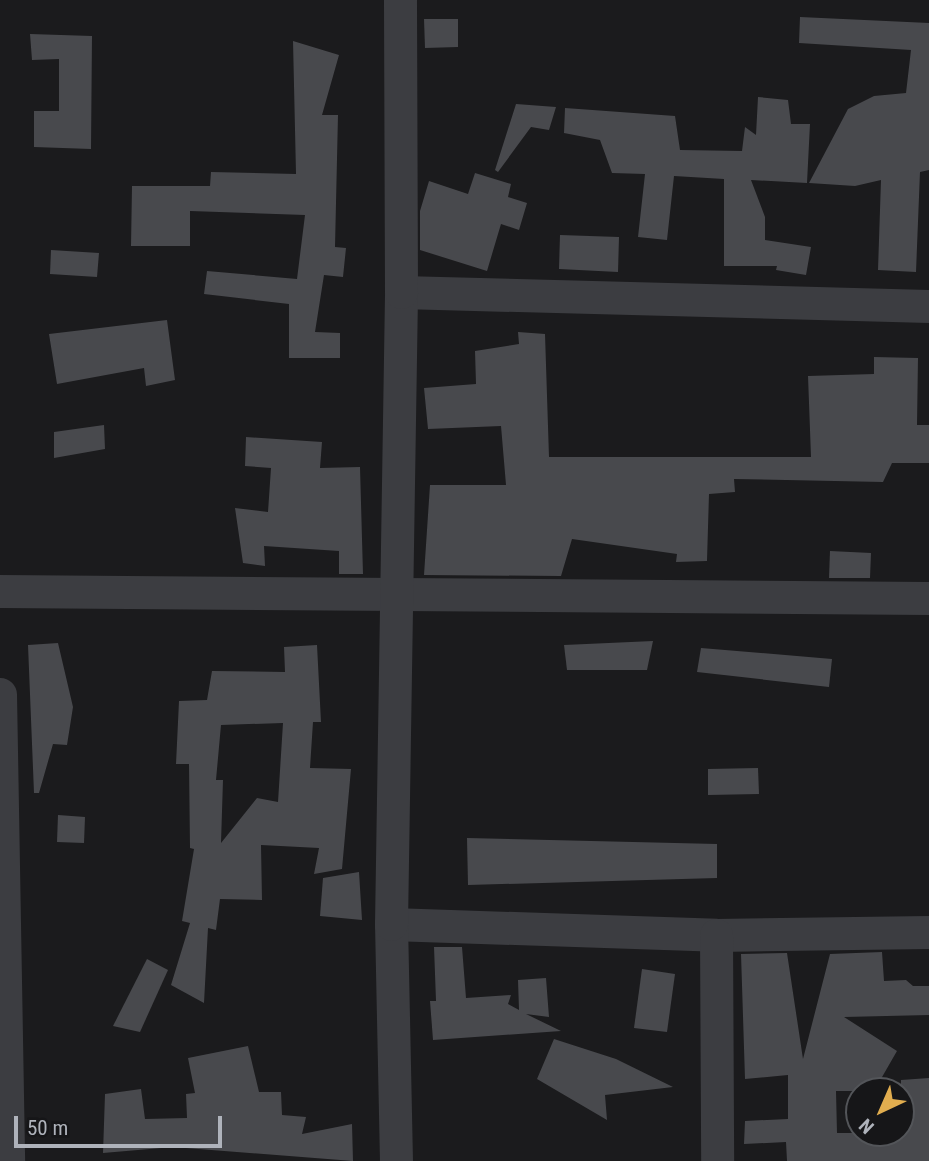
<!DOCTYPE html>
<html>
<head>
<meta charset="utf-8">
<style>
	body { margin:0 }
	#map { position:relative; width:929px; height:1161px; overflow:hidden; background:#1b1b1d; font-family:"Roboto Condensed",sans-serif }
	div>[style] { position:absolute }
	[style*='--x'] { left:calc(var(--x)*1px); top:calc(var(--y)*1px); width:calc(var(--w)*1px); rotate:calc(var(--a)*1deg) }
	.building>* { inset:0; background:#48494d }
	.minor>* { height:33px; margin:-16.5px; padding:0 16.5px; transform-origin:16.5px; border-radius:16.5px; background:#3c3d41 }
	span { translate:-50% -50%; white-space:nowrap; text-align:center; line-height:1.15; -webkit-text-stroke:5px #161618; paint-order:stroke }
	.north { position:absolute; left:845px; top:1077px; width:70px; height:70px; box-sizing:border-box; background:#161618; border:2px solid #535559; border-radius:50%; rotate:224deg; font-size:19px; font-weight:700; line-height:28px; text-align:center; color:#afb3bb }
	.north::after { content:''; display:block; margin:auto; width:24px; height:32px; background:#e1ad4f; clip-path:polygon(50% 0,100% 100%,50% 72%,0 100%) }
	.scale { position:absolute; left:14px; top:1116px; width:208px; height:32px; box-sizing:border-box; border:4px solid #afb3bb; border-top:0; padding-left:9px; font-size:21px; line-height:24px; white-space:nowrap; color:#afb3bb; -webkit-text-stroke:5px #161618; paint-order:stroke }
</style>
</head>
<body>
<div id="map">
	<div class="building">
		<i style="clip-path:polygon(800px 17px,929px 23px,929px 170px,920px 172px,916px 272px,878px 270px,881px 180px,855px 186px,809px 183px,848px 109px,874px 96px,906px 93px,911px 50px,799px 43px)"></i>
		<i style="clip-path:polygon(424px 19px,458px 19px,458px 47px,425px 48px)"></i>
		<i style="clip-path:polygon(30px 34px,92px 36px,91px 149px,34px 147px,34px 111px,59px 111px,59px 59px,32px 60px)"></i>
		<i style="clip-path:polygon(293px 41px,339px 55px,322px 115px,338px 115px,335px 247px,346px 248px,343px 277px,324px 275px,315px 332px,340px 333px,340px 358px,289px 358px,289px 304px,204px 294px,207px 271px,297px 279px,305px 215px,190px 211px,190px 246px,131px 246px,132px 186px,210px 186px,211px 172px,296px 174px)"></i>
		<i style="clip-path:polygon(758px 97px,788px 100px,791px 124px,810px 124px,807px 183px,751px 180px,765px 217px,765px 240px,811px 247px,806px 275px,776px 270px,777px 266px,724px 266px,724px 179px,674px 176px,667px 240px,638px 237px,645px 174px,612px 173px,600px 140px,564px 133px,565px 108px,675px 116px,680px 150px,742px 151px,745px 127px,756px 135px)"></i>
		<i style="clip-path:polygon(516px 104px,556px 107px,549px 130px,531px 127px,498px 172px,495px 170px)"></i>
		<i style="clip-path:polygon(475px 173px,511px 184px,508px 197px,527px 203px,519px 230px,501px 224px,487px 271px,420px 250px,420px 211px,429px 181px,468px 194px)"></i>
		<i style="clip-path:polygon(560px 235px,619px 237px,618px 272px,559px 269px)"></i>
		<i style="clip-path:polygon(51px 250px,99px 253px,97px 277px,50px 274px)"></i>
		<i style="clip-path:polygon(167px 320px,175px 380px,146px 386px,144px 368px,57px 384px,49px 334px)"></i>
		<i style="clip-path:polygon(518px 332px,545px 334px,549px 457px,811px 457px,808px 376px,874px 374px,874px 357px,918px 358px,917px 425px,929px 425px,929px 463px,892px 463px,883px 482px,734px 479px,735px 492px,709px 494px,707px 561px,676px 562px,677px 554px,572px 539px,561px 576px,424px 575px,430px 485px,506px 485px,501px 426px,428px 429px,424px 388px,476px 384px,475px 351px,519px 344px)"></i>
		<i style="clip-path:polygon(104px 425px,105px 449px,54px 458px,54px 432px)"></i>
		<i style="clip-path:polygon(246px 437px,322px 442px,320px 468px,360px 467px,363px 574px,339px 574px,339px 551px,264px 546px,265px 566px,243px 563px,235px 508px,268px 512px,271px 468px,245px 466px)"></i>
		<i style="clip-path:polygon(830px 551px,871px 553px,870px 578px,829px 578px)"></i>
		<i style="clip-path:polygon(653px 641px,647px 670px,567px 670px,564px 645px)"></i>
		<i style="clip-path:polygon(58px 643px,73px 707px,67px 745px,53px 744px,39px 793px,34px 793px,28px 645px)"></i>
		<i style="clip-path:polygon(evenodd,317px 645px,321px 722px,313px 722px,310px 768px,351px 769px,342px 869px,314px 874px,319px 848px,261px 845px,262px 900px,220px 899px,216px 930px,208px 928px,204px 1003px,171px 985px,190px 923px,182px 921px,194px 849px,190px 848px,189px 764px,176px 764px,179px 701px,207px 700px,212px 671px,285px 672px,284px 647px,317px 645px,283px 723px,278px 802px,257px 798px,221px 843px,223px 780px,216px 780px,221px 725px,283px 723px)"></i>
		<i style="clip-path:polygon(701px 648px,832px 659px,829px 687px,697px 672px)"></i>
		<i style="clip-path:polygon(758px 768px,759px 794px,708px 795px,708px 769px)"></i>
		<i style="clip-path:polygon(58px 815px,85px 817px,84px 843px,57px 842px)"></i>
		<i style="clip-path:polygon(467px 838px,717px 844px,717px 878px,468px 885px)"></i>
		<i style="clip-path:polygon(359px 872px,362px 920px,320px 916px,323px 878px)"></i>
		<i style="clip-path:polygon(434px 947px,462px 947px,466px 998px,511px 995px,508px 1004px,519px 1010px,518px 980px,546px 978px,549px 1017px,526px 1014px,561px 1031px,433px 1040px,430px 1001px,436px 1001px)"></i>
		<i style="clip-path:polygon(882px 952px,884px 981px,906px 980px,913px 986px,929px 986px,929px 1015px,844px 1017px,897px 1051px,874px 1091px,836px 1091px,837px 1133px,901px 1133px,901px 1080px,929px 1078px,929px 1161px,787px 1161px,786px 1142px,744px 1144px,745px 1121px,788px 1119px,788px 1075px,745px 1079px,741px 954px,787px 953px,803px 1059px,830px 954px)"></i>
		<i style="clip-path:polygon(147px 959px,168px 970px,140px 1032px,113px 1026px)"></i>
		<i style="clip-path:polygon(642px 969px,675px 974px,667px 1032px,634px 1028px)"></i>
		<i style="clip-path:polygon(554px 1039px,616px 1059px,673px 1087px,605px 1095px,607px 1120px,537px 1079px)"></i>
		<i style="clip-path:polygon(248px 1046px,259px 1092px,281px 1092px,282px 1115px,306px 1117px,302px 1134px,352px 1124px,353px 1161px,173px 1147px,103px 1153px,105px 1094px,141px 1089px,145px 1119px,187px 1118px,186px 1094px,195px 1093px,188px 1058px)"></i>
	</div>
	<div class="minor">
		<i style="--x:401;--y:292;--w:528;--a:1.52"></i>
		<i style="--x:0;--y:591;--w:929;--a:0.43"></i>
		<i style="--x:0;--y:694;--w:467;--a:89"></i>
		<i style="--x:391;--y:924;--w:325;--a:1.9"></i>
		<i style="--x:716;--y:935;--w:213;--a:-0.8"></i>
		<i style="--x:716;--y:935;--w:226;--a:89.7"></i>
		<i style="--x:396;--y:1161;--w:237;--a:-91.2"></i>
		<i style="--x:391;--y:924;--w:632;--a:-89.09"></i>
		<i style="--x:401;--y:292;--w:292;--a:-90.2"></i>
	</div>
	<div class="north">N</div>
	<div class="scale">50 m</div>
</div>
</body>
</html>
